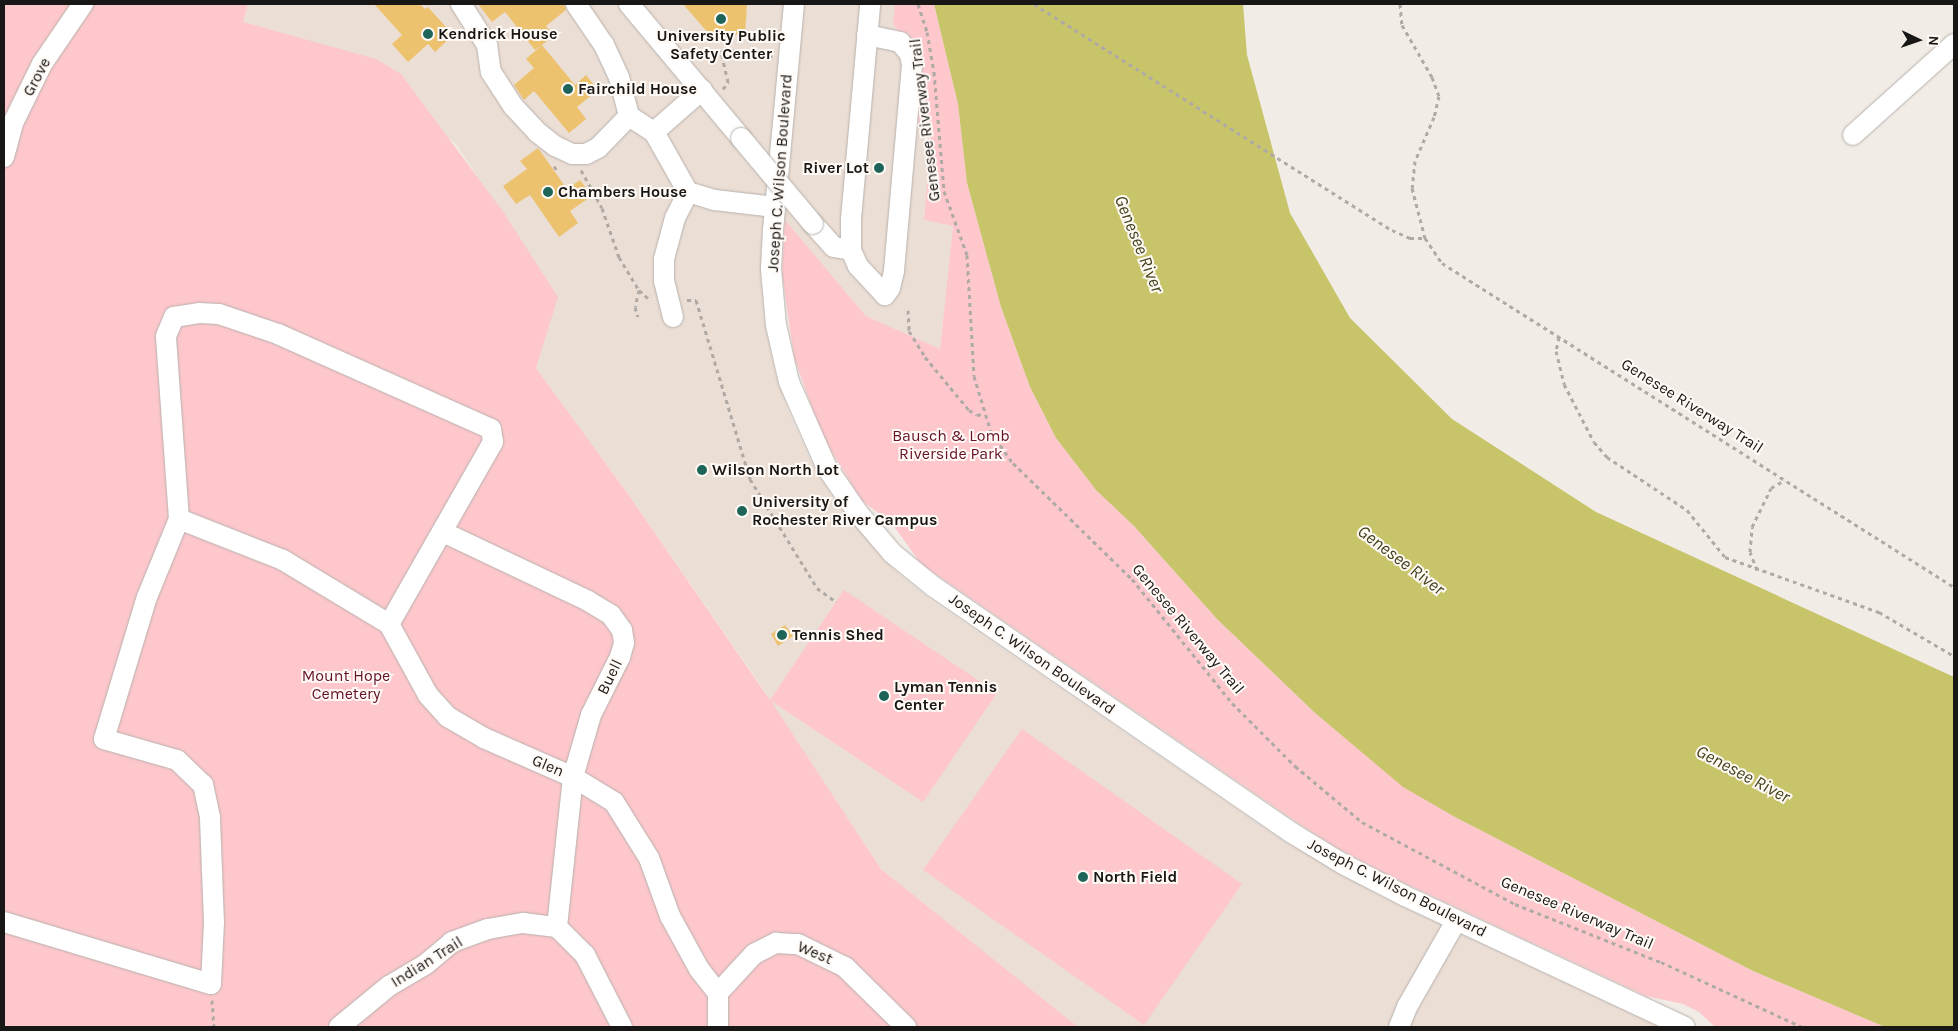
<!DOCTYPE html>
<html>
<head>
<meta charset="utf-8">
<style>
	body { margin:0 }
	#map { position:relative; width:1958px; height:1031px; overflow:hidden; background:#f2ece7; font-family:Karla,sans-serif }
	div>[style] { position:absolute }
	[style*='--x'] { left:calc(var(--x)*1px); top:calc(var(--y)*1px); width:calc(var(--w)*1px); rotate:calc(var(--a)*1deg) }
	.built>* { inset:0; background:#ebded5 }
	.green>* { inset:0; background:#fdc7cc }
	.water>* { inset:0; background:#c7c46a }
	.building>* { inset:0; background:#edc26f }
	.path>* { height:3px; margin-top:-1.5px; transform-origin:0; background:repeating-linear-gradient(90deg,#afaaa6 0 4px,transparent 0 8px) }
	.roads { filter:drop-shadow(0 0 1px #b7b1ac) drop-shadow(0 0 1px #b7b1ac) }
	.minor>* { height:20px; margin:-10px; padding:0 10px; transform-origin:10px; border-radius:10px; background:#fff }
	.bridges { filter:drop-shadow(0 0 1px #b7b1ac) drop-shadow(0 0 1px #b7b1ac) }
	.minor-bridge>* { height:20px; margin:-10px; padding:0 10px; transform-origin:10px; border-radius:10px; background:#fff }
	.dots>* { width:14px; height:14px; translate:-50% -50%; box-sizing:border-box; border:2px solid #fffaf6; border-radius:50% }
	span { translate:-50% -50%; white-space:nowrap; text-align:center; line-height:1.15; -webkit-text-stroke:4px #fffaf6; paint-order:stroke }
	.poi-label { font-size:16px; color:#191715; font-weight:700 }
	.left { translate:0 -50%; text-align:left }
	.right { translate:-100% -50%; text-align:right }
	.street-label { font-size:16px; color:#191715 }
	.park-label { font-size:16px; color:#641227 }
	.water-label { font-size:18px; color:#43421b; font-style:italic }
	.frame { position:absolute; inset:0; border:5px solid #191715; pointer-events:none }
	.north { position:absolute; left:1893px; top:15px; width:50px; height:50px; -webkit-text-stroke:4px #fffaf6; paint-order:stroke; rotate:93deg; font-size:14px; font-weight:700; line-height:20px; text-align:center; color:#191715 }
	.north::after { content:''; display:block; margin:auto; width:18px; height:22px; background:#191715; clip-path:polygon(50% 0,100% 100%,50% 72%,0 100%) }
</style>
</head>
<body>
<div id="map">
	<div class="built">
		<i style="clip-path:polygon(248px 4px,895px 4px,893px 24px,898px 30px,908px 33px,920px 52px,932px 124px,924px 220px,953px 226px,940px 349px,866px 316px,765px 197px,761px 280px,765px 324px,774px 367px,788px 410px,808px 455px,833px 498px,894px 570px,930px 599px,1282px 840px,1382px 897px,1660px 1027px,1075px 1027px,881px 869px,753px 674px,628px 494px,536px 368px,557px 297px,455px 143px,243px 22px)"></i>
	</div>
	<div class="green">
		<i style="clip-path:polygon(4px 4px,248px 4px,243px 22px,376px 59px,401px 74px,504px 213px,558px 297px,536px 368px,628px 494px,770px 700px,844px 590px,997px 693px,923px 802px,771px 701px,881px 869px,1078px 1027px,4px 1027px)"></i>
		<i style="clip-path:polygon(895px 4px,934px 4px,958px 104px,967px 183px,1001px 307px,1030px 387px,1056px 438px,1096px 490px,1134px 526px,1217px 619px,1314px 712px,1350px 742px,1455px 817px,1753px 971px,1885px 1027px,1715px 1027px,1699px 1012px,1683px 1004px,1646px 996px,1400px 881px,1337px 848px,1298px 823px,921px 564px,891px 522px,862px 501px,822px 436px,794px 357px,782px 274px,785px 220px,866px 316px,940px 349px,953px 226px,924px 220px,932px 124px,918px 123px,920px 52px,908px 33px,898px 30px,893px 24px)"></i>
		<i style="clip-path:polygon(1022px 729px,1242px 884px,1144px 1025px,923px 870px)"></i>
	</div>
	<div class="water">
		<i style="clip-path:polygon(934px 4px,1243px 4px,1247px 55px,1290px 213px,1350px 318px,1452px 419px,1596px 512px,1954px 677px,1954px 1027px,1885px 1027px,1753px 971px,1455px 817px,1403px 787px,1314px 712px,1217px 619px,1134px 526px,1096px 490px,1056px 438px,1030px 387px,1001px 307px,967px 183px,958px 104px)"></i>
	</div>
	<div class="building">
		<i style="clip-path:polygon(374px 4px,420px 4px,425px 9px,428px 7px,453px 35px,435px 52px,428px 44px,408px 62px,392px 44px,402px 35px)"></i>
		<i style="clip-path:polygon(478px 4px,564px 4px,566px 10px,546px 26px,554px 36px,535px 50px,505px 12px,492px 22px)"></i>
		<i style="clip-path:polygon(683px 4px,747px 4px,745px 35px,709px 34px)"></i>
		<i style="clip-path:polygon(542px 45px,575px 85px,586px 75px,598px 90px,577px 107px,586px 119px,569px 133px,534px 91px,524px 100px,514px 85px,534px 68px,526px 59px)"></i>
		<i style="clip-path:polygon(538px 148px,567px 189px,580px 180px,592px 196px,570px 211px,578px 223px,559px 237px,530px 195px,516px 204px,503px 186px,527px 169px,520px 161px)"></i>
		<i style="clip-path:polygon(785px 625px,793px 636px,778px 646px,771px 634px)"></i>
	</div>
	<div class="path">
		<i style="--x:918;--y:4;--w:29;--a:72"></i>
		<i style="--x:927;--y:32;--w:41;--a:80.1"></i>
		<i style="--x:934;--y:72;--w:119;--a:85.2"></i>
		<i style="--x:944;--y:191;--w:68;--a:70.2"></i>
		<i style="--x:967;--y:255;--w:121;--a:86.7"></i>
		<i style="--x:974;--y:376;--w:59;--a:73.1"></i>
		<i style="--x:991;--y:432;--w:38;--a:55"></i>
		<i style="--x:1013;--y:463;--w:166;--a:44.3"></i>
		<i style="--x:1132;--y:579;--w:159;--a:51.1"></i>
		<i style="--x:1232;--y:703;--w:89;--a:45"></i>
		<i style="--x:1295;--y:766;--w:87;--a:39.9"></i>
		<i style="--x:1362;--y:822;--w:174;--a:28.2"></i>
		<i style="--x:1515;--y:904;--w:157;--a:21.7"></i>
		<i style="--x:1661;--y:962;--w:155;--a:24.7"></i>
		<i style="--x:1034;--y:4;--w:423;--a:32.3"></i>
		<i style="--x:1392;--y:230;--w:20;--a:24"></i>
		<i style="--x:1410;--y:238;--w:15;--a:0"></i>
		<i style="--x:1400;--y:4;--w:21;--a:85"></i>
		<i style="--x:1402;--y:25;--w:60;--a:60"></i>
		<i style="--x:1432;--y:77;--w:20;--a:70"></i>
		<i style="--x:1439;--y:96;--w:22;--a:103"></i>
		<i style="--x:1434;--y:117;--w:48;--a:113.4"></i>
		<i style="--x:1415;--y:161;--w:27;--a:96"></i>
		<i style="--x:1412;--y:188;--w:52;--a:75.4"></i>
		<i style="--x:1425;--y:238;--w:30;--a:56"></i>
		<i style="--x:1442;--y:263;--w:606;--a:32.33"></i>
		<i style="--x:723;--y:89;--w:9;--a:-54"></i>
		<i style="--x:728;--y:82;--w:31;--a:-103"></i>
		<i style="--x:721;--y:52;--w:4;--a:-45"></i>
		<i style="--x:724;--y:49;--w:49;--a:8.3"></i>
		<i style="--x:554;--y:166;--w:7;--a:56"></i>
		<i style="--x:581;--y:170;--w:43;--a:61.1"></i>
		<i style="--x:602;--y:208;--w:52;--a:70.9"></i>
		<i style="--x:619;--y:257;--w:39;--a:59"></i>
		<i style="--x:639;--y:290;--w:17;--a:103"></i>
		<i style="--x:635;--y:307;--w:10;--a:73"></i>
		<i style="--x:639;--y:290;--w:15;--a:42"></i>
		<i style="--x:687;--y:300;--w:9;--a:0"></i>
		<i style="--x:696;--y:300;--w:187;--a:73.2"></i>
		<i style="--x:750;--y:479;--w:128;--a:58.4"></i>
		<i style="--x:817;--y:588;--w:24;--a:36"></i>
		<i style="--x:908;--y:310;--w:21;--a:87"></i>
		<i style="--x:909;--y:331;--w:31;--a:58"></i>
		<i style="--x:925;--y:357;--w:69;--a:50.3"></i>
		<i style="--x:969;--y:410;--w:9;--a:32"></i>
		<i style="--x:977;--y:415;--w:7;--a:-8"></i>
		<i style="--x:1559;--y:337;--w:14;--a:102"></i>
		<i style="--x:1556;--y:351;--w:34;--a:76"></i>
		<i style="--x:1564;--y:384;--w:65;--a:62.7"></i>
		<i style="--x:1594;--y:442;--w:20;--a:49"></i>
		<i style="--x:1607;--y:457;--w:96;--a:33.5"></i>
		<i style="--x:1687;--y:510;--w:60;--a:51"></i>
		<i style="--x:1725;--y:557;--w:164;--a:19.7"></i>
		<i style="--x:1879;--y:612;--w:87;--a:30.4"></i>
		<i style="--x:1757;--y:570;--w:19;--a:-111"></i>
		<i style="--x:1750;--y:552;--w:25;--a:-85"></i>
		<i style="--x:1752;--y:527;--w:43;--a:-64"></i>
		<i style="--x:1771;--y:488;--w:16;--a:-30"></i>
		<i style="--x:212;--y:1000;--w:27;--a:86"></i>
	</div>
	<div class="roads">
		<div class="minor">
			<i style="--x:461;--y:4;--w:49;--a:57.6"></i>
			<i style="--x:487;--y:45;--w:27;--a:82"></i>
			<i style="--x:491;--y:72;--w:40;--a:57.1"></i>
			<i style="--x:513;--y:106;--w:35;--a:47"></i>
			<i style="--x:537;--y:132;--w:23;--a:38"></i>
			<i style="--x:555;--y:146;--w:19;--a:25"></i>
			<i style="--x:572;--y:154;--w:14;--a:0"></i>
			<i style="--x:586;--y:154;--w:13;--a:-27"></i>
			<i style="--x:598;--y:148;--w:45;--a:-45.9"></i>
			<i style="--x:576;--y:4;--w:50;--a:55.7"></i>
			<i style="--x:604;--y:45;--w:35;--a:65"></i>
			<i style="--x:619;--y:77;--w:40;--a:75.6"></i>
			<i style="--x:629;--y:4;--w:175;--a:50.1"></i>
			<i style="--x:794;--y:4;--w:227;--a:95.3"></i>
			<i style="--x:773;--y:230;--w:39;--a:93"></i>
			<i style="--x:771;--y:269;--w:56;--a:84.9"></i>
			<i style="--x:776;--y:325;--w:58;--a:77.2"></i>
			<i style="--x:789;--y:382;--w:94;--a:66.2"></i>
			<i style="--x:827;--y:468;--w:55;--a:55.4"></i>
			<i style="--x:858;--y:513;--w:52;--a:49.6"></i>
			<i style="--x:892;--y:553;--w:54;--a:39"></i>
			<i style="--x:934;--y:587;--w:434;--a:34.5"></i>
			<i style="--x:1292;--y:833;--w:60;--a:31.3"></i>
			<i style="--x:1343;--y:864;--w:68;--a:27.3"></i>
			<i style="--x:1403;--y:895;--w:311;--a:25.1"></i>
			<i style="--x:867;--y:35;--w:34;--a:12"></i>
			<i style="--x:900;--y:42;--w:16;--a:50"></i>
			<i style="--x:910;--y:54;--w:11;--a:80"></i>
			<i style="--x:912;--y:65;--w:207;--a:95"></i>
			<i style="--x:894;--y:271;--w:17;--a:103"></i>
			<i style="--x:890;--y:288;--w:9;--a:126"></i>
			<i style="--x:885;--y:295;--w:40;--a:-133"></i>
			<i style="--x:858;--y:266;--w:17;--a:-114"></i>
			<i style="--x:851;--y:250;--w:31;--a:-90"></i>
			<i style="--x:851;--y:219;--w:216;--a:-84.9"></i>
			<i style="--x:629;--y:116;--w:30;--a:33"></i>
			<i style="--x:654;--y:132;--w:69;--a:60.5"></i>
			<i style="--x:688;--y:192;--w:28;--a:17"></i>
			<i style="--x:715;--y:200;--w:60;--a:6.7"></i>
			<i style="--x:654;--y:132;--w:64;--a:-41.2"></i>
			<i style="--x:1853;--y:135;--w:136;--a:-42"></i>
			<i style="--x:4;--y:157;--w:35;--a:-75"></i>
			<i style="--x:13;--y:123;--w:66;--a:-63.8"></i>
			<i style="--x:42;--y:64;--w:73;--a:-55.7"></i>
			<i style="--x:813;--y:224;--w:31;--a:48"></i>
			<i style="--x:834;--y:247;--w:17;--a:10"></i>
			<i style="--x:673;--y:317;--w:37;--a:-104"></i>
			<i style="--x:664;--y:281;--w:22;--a:-90"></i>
			<i style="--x:664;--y:259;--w:42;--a:-75"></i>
			<i style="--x:675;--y:218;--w:29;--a:-63"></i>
			<i style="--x:179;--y:519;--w:112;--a:21.5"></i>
			<i style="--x:283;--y:560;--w:124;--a:31.1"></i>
			<i style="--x:443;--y:532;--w:161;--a:25.4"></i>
			<i style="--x:588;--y:601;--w:27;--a:31"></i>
			<i style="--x:611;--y:615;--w:19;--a:54"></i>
			<i style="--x:622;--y:630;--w:13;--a:81"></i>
			<i style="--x:624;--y:643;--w:15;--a:106"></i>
			<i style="--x:620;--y:657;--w:65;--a:116.6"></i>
			<i style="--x:591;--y:715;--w:65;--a:106.2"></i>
			<i style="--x:573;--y:777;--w:151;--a:96.1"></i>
			<i style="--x:4;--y:922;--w:216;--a:16.7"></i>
			<i style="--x:211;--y:984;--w:61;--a:-87.2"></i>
			<i style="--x:214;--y:923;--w:106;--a:-92.2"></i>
			<i style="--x:210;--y:817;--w:33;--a:-102"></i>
			<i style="--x:203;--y:785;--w:36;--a:-136"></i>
			<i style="--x:177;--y:760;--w:76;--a:-164"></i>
			<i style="--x:104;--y:739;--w:148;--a:-73.2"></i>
			<i style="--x:147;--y:597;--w:84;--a:-67.7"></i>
			<i style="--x:179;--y:519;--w:183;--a:-94.1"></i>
			<i style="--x:166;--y:336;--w:21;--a:-67"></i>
			<i style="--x:174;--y:317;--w:25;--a:-9"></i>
			<i style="--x:199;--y:313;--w:20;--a:3"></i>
			<i style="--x:219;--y:314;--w:62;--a:18.7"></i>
			<i style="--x:278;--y:334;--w:233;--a:24"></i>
			<i style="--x:491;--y:429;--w:13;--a:81"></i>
			<i style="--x:493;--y:442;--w:210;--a:119.7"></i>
			<i style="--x:389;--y:624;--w:81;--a:61.2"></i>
			<i style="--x:428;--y:695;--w:30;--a:48"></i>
			<i style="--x:448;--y:717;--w:42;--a:30.3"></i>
			<i style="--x:484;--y:738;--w:97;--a:23.7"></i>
			<i style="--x:573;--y:777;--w:48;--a:31.4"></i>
			<i style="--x:614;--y:802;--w:66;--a:58"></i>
			<i style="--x:649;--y:858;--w:62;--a:70.1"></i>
			<i style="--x:670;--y:916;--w:60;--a:61.3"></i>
			<i style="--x:699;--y:969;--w:31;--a:52"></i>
			<i style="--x:718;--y:993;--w:34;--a:90"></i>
			<i style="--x:718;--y:993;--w:53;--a:-47.3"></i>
			<i style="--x:754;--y:954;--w:25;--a:-27"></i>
			<i style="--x:776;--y:943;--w:22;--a:3"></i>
			<i style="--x:798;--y:944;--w:52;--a:26.1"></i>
			<i style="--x:845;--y:967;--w:86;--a:44.5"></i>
			<i style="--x:339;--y:1027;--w:65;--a:-39.4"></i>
			<i style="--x:389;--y:986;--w:43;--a:-30.7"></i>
			<i style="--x:426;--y:964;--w:34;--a:-40"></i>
			<i style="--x:452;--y:942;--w:38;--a:-20"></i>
			<i style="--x:488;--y:929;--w:36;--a:-10"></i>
			<i style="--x:523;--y:923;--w:34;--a:7"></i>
			<i style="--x:557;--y:927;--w:40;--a:45"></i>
			<i style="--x:585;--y:955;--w:81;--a:62.8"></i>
			<i style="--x:1399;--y:1027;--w:22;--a:-68"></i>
			<i style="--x:1407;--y:1007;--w:99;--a:-60.3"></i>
		</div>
	</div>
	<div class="bridges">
		<div class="minor-bridge">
			<i style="--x:741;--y:138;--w:112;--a:50.1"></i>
		</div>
	</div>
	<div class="dots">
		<i style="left:721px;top:19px;background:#1e6458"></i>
		<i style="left:428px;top:34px;background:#1e6458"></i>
		<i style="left:568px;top:89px;background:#1e6458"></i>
		<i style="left:879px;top:168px;background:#1e6458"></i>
		<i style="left:548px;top:192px;background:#1e6458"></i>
		<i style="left:702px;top:470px;background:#1e6458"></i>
		<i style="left:742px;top:511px;background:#1e6458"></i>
		<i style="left:782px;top:635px;background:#1e6458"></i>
		<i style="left:884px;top:696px;background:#1e6458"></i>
		<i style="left:1083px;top:877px;background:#1e6458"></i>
	</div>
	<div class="poi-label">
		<span class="left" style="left:438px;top:34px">Kendrick House</span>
		<span style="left:721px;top:45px">University Public<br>Safety Center</span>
		<span class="left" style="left:578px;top:89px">Fairchild House</span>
		<span class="right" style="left:869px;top:168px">River Lot</span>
		<span class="left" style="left:558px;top:192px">Chambers House</span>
		<span class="left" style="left:712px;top:470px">Wilson North Lot</span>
		<span class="left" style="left:752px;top:511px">University of<br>Rochester River Campus</span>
		<span class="left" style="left:792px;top:635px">Tennis Shed</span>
		<span class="left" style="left:894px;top:696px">Lyman Tennis<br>Center</span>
		<span class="left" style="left:1093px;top:877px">North Field</span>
	</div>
	<div class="street-label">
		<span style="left:37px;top:77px;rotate:-62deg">Grove</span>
		<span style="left:925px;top:120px;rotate:-97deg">Genesee Riverway Trail</span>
		<span style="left:780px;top:173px;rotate:-86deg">Joseph C. Wilson Boulevard</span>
		<span style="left:1692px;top:406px;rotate:32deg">Genesee Riverway Trail</span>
		<span style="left:1188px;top:629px;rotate:50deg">Genesee Riverway Trail</span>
		<span style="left:1032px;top:654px;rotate:35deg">Joseph C. Wilson Boulevard</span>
		<span style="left:610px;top:677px;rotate:-64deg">Buell</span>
		<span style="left:548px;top:766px;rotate:23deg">Glen</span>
		<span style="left:1397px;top:888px;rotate:27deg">Joseph C. Wilson Boulevard</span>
		<span style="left:1577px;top:913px;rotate:23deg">Genesee Riverway Trail</span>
		<span style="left:815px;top:953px;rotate:23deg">West</span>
		<span style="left:427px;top:962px;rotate:-32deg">Indian Trail</span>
	</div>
	<div class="park-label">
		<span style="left:951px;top:445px">Bausch &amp; Lomb<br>Riverside Park</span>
		<span style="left:346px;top:685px">Mount Hope<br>Cemetery</span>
	</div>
	<div class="water-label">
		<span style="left:1139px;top:244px;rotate:68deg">Genesee River</span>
		<span style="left:1401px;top:560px;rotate:37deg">Genesee River</span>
		<span style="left:1743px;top:774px;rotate:28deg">Genesee River</span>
	</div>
	<div class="frame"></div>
	<div class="north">N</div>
</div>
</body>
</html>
